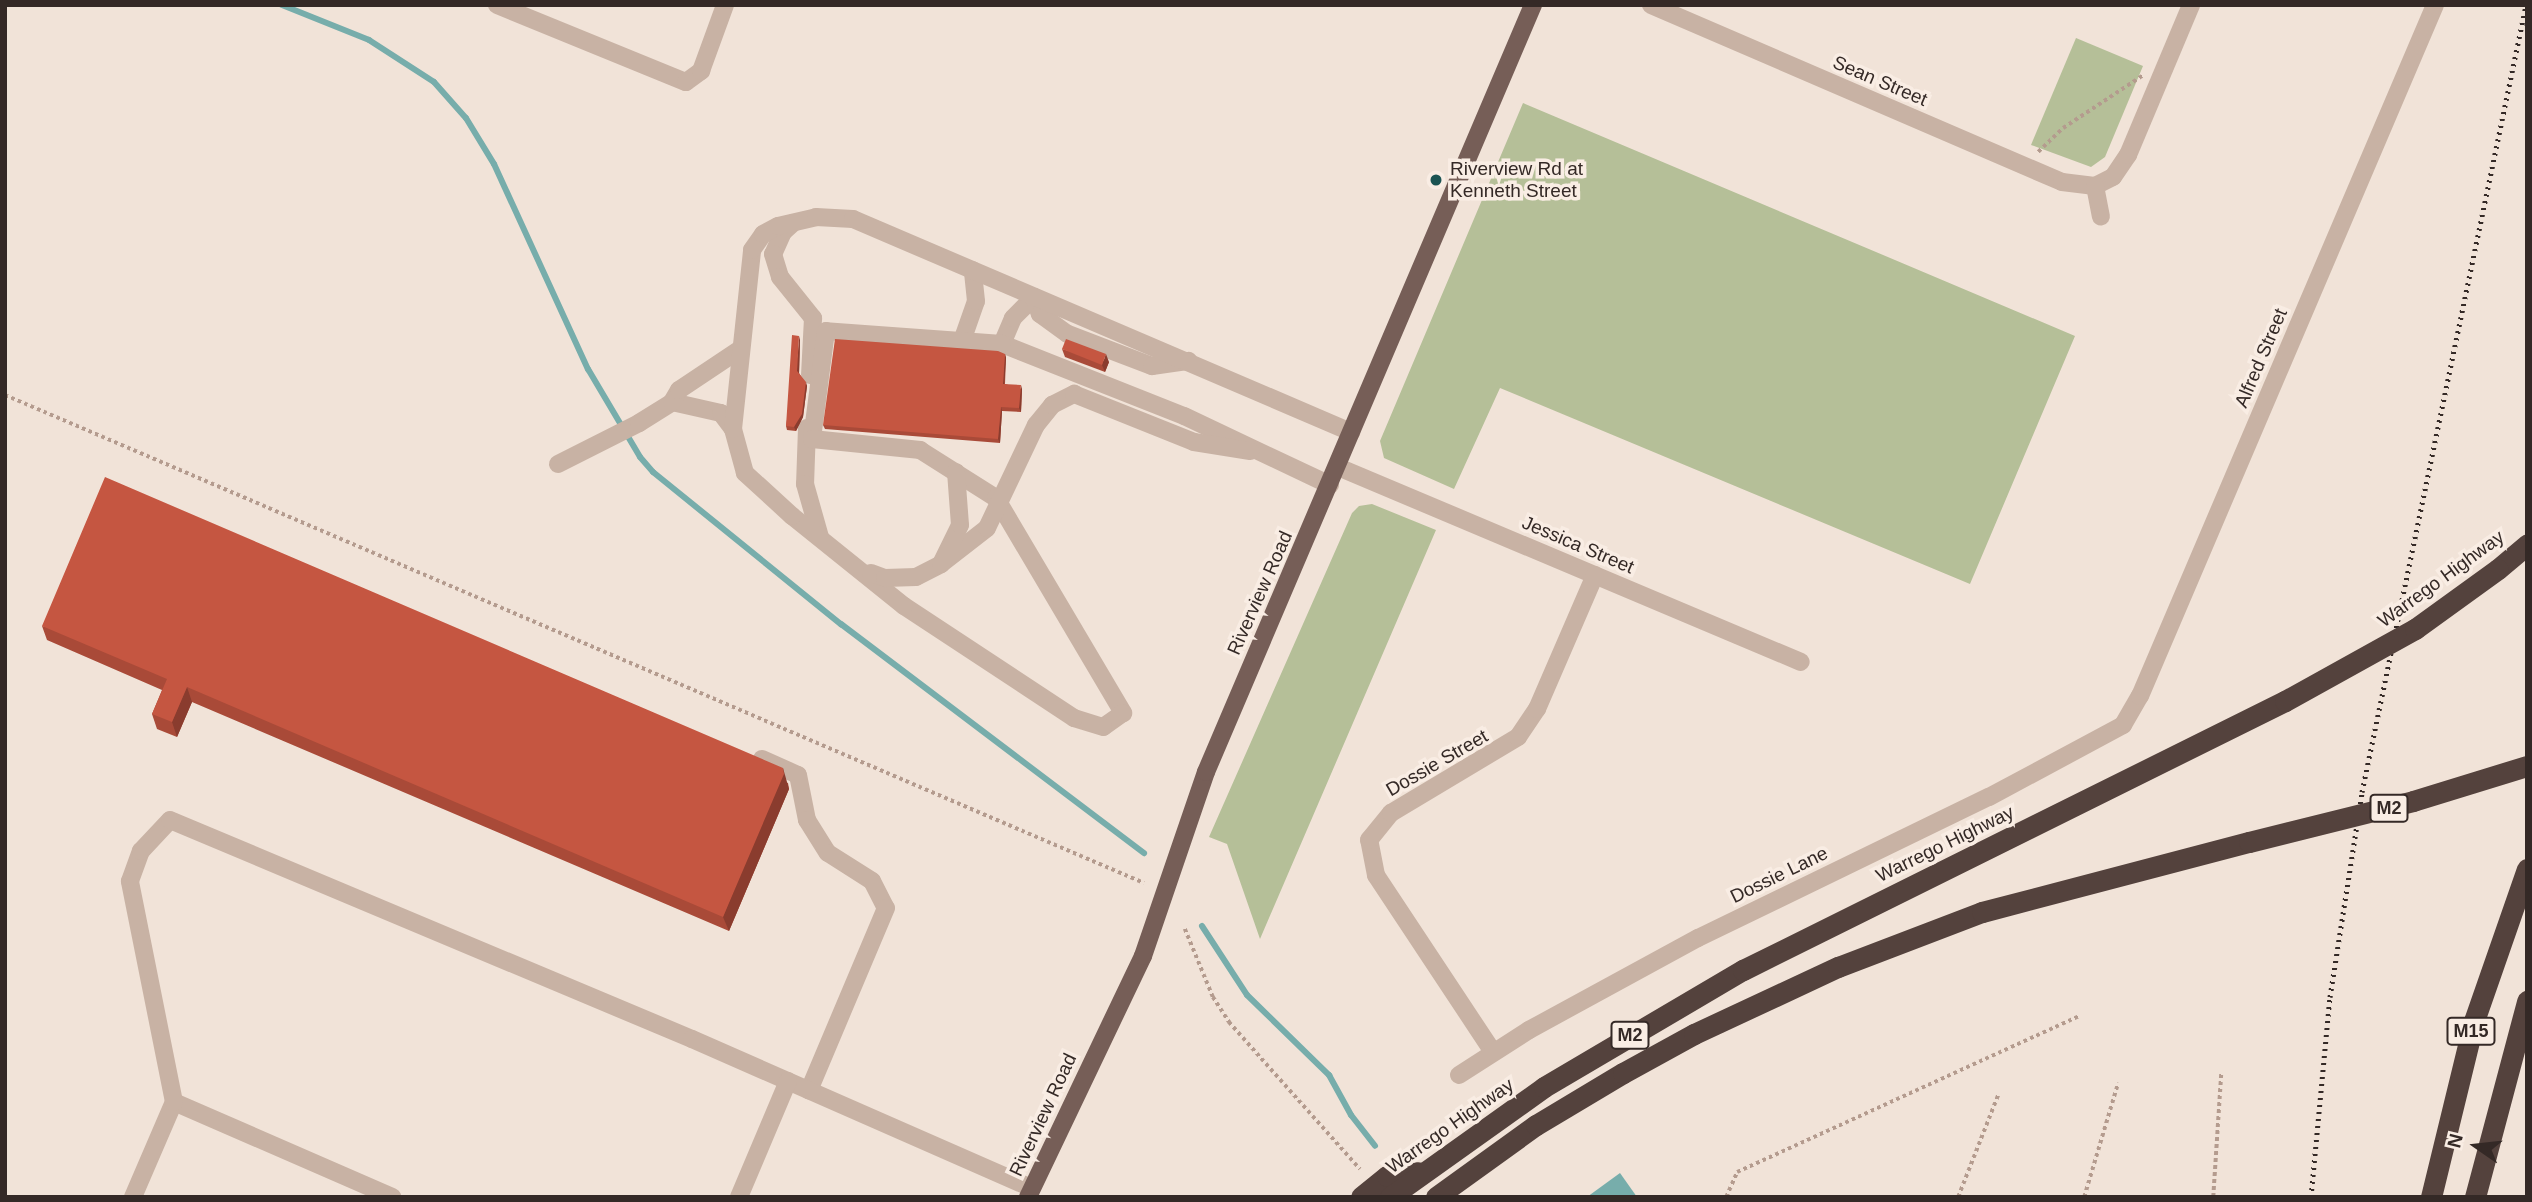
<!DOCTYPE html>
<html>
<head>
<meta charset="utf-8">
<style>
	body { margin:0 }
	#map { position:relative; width:2532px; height:1202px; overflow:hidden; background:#f1e3d8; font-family:Arial,sans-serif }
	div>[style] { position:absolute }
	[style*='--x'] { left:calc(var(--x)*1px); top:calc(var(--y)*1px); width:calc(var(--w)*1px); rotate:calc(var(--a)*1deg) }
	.green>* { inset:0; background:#b5bf98 }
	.water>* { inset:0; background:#77adab }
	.stream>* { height:6px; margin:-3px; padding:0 3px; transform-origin:3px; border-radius:3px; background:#77adab }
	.path>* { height:3.5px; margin-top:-1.75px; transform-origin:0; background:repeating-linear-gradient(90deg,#b49b8e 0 3.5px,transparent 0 7px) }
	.minor>* { height:18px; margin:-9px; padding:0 9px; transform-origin:9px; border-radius:9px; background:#c8b2a4 }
	.major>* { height:18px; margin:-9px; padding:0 9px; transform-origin:9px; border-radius:9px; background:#765e57 }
	.highway>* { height:21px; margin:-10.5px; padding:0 10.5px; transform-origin:10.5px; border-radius:10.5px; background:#54423d }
	.rail>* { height:5px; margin-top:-2.5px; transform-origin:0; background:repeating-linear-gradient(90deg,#342926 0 2px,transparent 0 7px) }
	.highway-bridge>* { height:21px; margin:-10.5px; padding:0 10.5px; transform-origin:10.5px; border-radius:10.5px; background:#54423d }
	.wall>* { inset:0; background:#a94a38 }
	.shaded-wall>* { inset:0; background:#8a3c2e }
	.building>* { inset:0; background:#c55641 }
	.dots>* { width:19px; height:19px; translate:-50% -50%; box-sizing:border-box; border:4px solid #f9ede4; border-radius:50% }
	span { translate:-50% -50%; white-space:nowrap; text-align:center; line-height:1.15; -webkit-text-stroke:7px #f9ede4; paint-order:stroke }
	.shield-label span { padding:2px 5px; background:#f9ede4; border:2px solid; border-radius:5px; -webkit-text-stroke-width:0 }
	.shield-label { font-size:18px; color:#342926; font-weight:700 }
	.street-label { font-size:19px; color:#342926 }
	.poi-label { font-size:19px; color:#342926 }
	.left { translate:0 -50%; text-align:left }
	.frame { position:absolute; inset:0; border:7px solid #342926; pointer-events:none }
	.north { position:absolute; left:2441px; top:1111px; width:70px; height:70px; -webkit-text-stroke:5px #f9ede4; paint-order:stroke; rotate:284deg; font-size:19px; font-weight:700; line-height:28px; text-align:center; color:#342926 }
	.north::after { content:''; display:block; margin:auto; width:24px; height:32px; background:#342926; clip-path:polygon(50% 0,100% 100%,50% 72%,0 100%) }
</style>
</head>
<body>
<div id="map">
	<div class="green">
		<i style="clip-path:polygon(2076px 38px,2143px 66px,2105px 157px,2091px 167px,2031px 145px)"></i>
		<i style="clip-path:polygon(1523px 103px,2075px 336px,1970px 584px,1500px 388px,1454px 489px,1384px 458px,1380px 441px)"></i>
		<i style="clip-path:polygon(1372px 504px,1436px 530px,1260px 939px,1227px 844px,1209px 837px,1352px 513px,1359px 506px)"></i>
	</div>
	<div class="water">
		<i style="clip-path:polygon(1620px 1173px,1637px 1197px,1587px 1197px)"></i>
	</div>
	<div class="stream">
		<i style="--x:282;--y:5;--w:94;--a:21.9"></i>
		<i style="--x:369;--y:40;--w:77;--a:32.9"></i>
		<i style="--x:434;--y:82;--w:48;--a:48.4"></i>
		<i style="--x:466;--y:118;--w:54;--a:58.7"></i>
		<i style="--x:494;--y:164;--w:226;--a:65.4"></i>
		<i style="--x:588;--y:369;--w:102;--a:59.4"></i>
		<i style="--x:640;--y:457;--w:20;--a:49"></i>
		<i style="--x:653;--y:472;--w:242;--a:39"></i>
		<i style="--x:841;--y:624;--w:380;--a:37.1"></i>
		<i style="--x:1202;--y:926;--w:82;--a:56.9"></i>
		<i style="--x:1247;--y:995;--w:115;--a:44.3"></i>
		<i style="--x:1329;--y:1075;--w:46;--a:61.2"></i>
		<i style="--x:1351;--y:1115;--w:39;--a:52"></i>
	</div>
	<div class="path">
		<i style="--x:2038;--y:152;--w:35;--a:-44"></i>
		<i style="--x:2063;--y:128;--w:95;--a:-33.4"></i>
		<i style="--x:5;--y:395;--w:1239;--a:23.19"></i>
		<i style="--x:1185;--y:929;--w:74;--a:67.6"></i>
		<i style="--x:1213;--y:997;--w:30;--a:57"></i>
		<i style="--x:1229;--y:1022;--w:197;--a:48.3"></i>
		<i style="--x:1726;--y:1197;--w:27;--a:-66"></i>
		<i style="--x:1737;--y:1172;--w:376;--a:-24.5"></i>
		<i style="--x:1958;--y:1197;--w:110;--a:-68.6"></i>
		<i style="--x:2084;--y:1197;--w:119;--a:-73.4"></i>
		<i style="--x:2213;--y:1197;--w:124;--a:-86.3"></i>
	</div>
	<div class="minor">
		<i style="--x:497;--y:5;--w:204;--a:22.2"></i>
		<i style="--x:686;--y:82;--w:19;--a:-36"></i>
		<i style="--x:701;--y:71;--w:70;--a:-70"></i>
		<i style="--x:1651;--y:5;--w:447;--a:23.3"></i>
		<i style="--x:2062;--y:182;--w:33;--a:7"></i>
		<i style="--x:2095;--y:186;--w:20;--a:-27"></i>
		<i style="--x:2113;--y:177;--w:27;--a:-56"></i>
		<i style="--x:2128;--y:155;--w:163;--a:-67.2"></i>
		<i style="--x:2095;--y:186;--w:31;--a:79"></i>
		<i style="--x:793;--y:223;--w:13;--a:138"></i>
		<i style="--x:783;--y:232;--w:24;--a:114"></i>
		<i style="--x:773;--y:254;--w:24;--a:73"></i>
		<i style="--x:780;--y:277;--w:53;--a:51.2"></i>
		<i style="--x:813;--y:318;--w:57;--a:93"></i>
		<i style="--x:962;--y:341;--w:42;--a:-70.7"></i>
		<i style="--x:976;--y:301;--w:31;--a:-96"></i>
		<i style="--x:1002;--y:344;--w:28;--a:-67"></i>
		<i style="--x:1013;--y:318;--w:30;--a:-45"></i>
		<i style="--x:1034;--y:297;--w:18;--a:71"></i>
		<i style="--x:1040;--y:314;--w:34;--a:36"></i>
		<i style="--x:1068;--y:334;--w:90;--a:20.9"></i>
		<i style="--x:1152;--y:366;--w:37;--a:-8"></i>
		<i style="--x:672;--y:402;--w:50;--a:12.7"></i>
		<i style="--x:721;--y:413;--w:20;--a:53"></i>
		<i style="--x:807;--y:428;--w:56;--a:92"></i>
		<i style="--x:805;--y:484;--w:55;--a:74.2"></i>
		<i style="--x:558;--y:464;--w:91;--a:-26.8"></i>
		<i style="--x:639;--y:423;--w:39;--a:-32"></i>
		<i style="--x:672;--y:402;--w:14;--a:-60"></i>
		<i style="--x:679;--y:390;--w:72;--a:-33.7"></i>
		<i style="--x:1338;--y:467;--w:502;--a:22.84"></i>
		<i style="--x:1330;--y:485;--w:161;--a:-154.7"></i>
		<i style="--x:1184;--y:416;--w:196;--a:-158.4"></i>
		<i style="--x:1002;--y:344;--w:176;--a:-175.8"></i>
		<i style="--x:826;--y:331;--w:109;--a:97.4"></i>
		<i style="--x:812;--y:439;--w:109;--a:5.8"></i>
		<i style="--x:920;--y:450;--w:90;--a:32.3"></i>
		<i style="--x:996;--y:498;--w:250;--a:59.4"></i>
		<i style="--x:1123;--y:713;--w:24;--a:145"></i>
		<i style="--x:1103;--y:727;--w:30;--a:-163"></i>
		<i style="--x:1074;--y:718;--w:204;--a:-146.6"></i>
		<i style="--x:904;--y:606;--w:144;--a:-141.2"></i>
		<i style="--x:792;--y:516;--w:64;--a:-137.5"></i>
		<i style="--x:745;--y:473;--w:46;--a:-105.3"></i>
		<i style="--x:733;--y:429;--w:180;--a:-83.9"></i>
		<i style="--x:752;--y:250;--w:19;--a:-55"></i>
		<i style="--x:763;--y:234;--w:17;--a:-28"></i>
		<i style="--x:778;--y:226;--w:39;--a:-13"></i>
		<i style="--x:816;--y:217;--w:37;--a:3"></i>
		<i style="--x:853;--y:219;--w:542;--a:23.16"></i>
		<i style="--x:941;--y:564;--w:58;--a:-38"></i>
		<i style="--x:987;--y:528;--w:114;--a:-64.6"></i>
		<i style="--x:1036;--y:425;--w:26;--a:-51"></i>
		<i style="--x:1052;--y:405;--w:25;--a:-27"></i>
		<i style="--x:1074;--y:394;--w:129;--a:21.8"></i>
		<i style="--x:1194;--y:442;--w:57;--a:9.1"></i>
		<i style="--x:871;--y:573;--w:15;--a:20"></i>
		<i style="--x:885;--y:578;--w:31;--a:-2"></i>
		<i style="--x:916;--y:577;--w:28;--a:-27"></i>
		<i style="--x:941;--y:564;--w:43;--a:-64"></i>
		<i style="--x:960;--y:525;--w:53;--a:-94.3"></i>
		<i style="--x:762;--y:759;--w:39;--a:24"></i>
		<i style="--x:798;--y:775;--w:46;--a:78.7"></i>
		<i style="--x:807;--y:820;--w:39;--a:58"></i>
		<i style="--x:828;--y:853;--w:52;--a:32.5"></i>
		<i style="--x:872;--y:881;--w:30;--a:63"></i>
		<i style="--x:886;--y:908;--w:198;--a:112.9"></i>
		<i style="--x:1493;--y:1052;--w:212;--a:-123.5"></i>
		<i style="--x:1376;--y:875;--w:36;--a:-101"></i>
		<i style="--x:1369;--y:840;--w:35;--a:-51"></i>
		<i style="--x:1391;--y:813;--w:148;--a:-30.9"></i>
		<i style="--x:1518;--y:737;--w:34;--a:-56"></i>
		<i style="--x:1537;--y:709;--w:146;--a:-66.6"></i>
		<i style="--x:1459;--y:1075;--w:83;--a:-32.7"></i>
		<i style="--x:1529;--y:1030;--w:192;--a:-28.6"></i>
		<i style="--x:1698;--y:938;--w:323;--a:-25.9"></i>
		<i style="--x:1989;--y:797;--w:152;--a:-28.2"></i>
		<i style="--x:2123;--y:725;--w:34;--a:-60"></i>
		<i style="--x:2140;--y:696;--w:751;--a:-66.88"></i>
		<i style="--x:174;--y:1102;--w:238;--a:23.5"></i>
		<i style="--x:133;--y:1197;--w:103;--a:-66.7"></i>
		<i style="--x:174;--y:1102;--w:225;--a:-101.3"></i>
		<i style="--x:130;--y:881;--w:32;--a:-70"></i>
		<i style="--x:141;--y:851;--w:42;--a:-46.9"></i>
		<i style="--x:170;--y:820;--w:566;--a:22.76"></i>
		<i style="--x:692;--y:1039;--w:371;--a:23.7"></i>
		<i style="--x:739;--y:1197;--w:126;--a:-67.1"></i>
	</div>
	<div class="major">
		<i style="--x:1028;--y:1197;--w:267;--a:-64.5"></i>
		<i style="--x:1143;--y:956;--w:194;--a:-71.1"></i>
		<i style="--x:1206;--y:772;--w:834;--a:-66.91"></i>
	</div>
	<div class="highway">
		<i style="--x:2498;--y:569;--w:38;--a:-40"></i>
		<i style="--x:1361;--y:1197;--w:33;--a:-39"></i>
		<i style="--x:1387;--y:1176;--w:31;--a:-7"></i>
		<i style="--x:1390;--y:1197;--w:189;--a:-35.5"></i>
		<i style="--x:1544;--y:1087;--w:231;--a:-30.5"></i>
		<i style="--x:1743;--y:970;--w:605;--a:-26.4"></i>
		<i style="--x:1436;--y:1197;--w:123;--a:-35.8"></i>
		<i style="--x:1536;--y:1125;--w:101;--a:-30.9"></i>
		<i style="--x:1623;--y:1073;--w:81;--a:-28.8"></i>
		<i style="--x:1694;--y:1034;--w:159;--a:-25"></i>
		<i style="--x:1838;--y:967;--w:154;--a:-20.9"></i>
		<i style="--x:1982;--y:912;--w:276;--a:-14.7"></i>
		<i style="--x:2431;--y:1197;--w:181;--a:-76.3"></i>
		<i style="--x:2474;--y:1021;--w:161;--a:-70.8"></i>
		<i style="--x:2475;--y:1197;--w:203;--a:-75.1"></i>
	</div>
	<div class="rail">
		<i style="--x:2311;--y:1197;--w:201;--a:-84.6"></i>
		<i style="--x:2330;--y:997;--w:207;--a:-81.1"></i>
		<i style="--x:2362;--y:792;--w:804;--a:-78.23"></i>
	</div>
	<div class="highway-bridge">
		<i style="--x:2285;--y:701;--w:149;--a:-29"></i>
		<i style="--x:2415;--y:629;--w:102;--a:-35.9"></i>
		<i style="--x:2249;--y:842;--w:169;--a:-14"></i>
		<i style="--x:2413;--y:801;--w:119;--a:-17.1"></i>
	</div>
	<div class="wall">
		<i style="clip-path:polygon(800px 340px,799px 373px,807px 386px,803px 417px,796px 431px,787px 430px,786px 426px)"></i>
		<i style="clip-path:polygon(1062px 349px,1109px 362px,1105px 372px,1065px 357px)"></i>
		<i style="clip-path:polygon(1005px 354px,1006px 358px,1005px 384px,1022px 389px,1021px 412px,1002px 411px,1000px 443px,825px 429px,823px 425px)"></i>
		<i style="clip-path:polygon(42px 626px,788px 783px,789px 789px,729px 931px,192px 702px,177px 737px,157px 729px,152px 714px,162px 690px,47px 640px)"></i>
	</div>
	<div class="shaded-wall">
		<i style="clip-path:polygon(799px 336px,800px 340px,799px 375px,797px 371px)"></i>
		<i style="clip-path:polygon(1005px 354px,1006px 358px,1004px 388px,1003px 384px)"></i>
		<i style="clip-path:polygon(1106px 354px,1109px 362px,1105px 372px,1102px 365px)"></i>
		<i style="clip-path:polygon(806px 382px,807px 386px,803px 417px,796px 431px,794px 427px)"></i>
		<i style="clip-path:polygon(1021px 385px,1022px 389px,1021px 412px,1019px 408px)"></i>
		<i style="clip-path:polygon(1001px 407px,1002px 411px,1000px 443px,998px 439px)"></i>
		<i style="clip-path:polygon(187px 687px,192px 702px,177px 737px,172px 722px)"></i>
		<i style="clip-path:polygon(783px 768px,789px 789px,729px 931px,723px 917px)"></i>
	</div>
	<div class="building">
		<i style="clip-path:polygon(792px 335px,799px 336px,797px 371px,806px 382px,802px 414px,794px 427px,786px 426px)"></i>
		<i style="clip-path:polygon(835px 339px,998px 351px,1005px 354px,1003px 384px,1021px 385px,1019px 408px,1001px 407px,998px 439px,823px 425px)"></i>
		<i style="clip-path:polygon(1066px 339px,1106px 354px,1102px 365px,1062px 349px)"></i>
		<i style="clip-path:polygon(105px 477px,783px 768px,784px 774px,723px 917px,187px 687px,172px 722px,152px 714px,167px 679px,42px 626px)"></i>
	</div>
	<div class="dots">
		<i style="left:1436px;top:180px;background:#1c5453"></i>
	</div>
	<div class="shield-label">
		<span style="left:2389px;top:808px">M2</span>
		<span style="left:2471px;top:1031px">M15</span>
		<span style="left:1630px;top:1035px">M2</span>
	</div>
	<div class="street-label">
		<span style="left:1880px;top:81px;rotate:23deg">Sean Street</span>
		<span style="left:2261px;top:358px;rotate:-67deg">Alfred Street</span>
		<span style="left:1578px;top:545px;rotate:23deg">Jessica Street</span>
		<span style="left:2441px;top:579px;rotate:-36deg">Warrego Highway</span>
		<span style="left:1260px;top:593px;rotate:-66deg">Riverview Road</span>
		<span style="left:1437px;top:763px;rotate:-30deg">Dossie Street</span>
		<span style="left:1945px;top:844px;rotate:-26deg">Warrego Highway</span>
		<span style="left:1779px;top:875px;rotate:-26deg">Dossie Lane</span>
		<span style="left:1043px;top:1115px;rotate:-65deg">Riverview Road</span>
		<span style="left:1450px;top:1126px;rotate:-35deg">Warrego Highway</span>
	</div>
	<div class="poi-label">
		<span class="left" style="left:1450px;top:180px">Riverview Rd at<br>Kenneth Street</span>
	</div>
	<div class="frame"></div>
	<div class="north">N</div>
</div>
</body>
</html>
